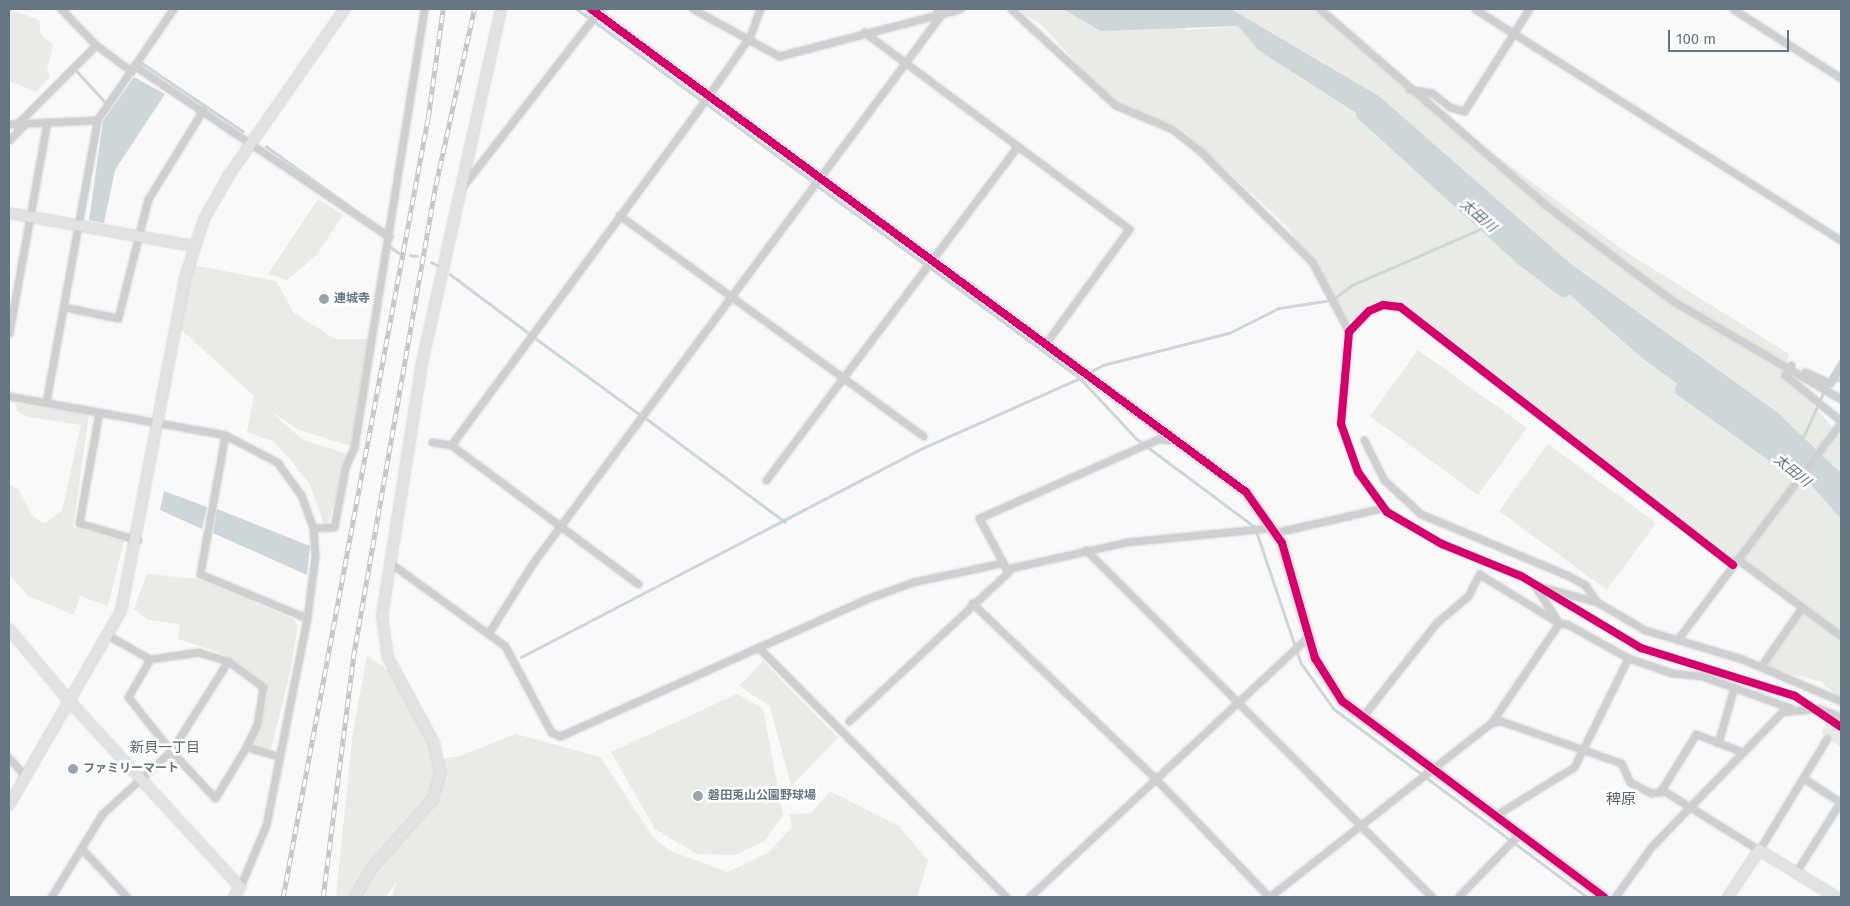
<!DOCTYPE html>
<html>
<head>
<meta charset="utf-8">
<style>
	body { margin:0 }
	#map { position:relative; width:1850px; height:906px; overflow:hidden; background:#f9f9f9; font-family:"Fira Sans","Noto Sans JP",sans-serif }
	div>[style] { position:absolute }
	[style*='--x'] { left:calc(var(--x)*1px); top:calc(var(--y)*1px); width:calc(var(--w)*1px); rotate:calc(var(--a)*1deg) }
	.green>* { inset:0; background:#e8ebe6 }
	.water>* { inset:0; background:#ced6d9 }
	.stream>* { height:2.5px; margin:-1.25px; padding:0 1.25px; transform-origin:1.25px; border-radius:1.25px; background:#ced6d9 }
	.river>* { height:15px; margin:-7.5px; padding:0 7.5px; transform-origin:7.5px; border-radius:7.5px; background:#ced6d9 }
	.roads { filter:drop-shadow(0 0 1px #d5d6d7) drop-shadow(0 0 1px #d5d6d7) }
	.street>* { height:7px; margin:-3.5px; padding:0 3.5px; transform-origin:3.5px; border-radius:3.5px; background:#cecfd0 }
	.secondary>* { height:10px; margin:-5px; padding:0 5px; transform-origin:5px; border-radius:5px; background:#e1e2e2 }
	.rail>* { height:4.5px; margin-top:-2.25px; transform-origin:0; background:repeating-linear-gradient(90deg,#fff 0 8px,#c3c5c6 0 16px); box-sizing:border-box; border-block:1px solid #c3c5c6 }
	.cycleway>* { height:8px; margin:-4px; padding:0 4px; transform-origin:4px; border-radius:4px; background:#d6006c }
	.dots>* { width:14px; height:14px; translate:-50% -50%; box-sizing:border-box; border:2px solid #fff; border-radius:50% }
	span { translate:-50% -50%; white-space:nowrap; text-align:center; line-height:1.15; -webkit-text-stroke:5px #fff; paint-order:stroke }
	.poi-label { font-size:12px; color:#657683; font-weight:700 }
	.left { translate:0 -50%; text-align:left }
	.water-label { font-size:14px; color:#60757c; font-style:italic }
	.neighbourhood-label { font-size:14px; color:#57646e }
	.quarter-label { font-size:15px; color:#57646e }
	.frame { position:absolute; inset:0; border:10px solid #657683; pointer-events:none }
	.scale { position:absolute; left:1668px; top:30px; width:121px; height:22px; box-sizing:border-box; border:2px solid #657683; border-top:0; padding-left:6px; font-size:15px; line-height:18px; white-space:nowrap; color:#657683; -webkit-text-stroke:4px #fff; paint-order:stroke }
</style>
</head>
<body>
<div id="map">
	<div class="green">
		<i style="clip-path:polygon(9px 9px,39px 20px,41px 35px,53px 44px,47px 70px,50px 77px,36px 92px,9px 81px)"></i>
		<i style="clip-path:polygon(1017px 9px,1195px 9px,1190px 10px,1186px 30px,1238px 26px,1258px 50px,1378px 127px,1642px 358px,1805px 478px,1841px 519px,1841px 700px,1822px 682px,1761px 666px,1801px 608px,1651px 502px,1394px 304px,1345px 323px,1287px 226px,1178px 126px,1115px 105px,1043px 26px)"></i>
		<i style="clip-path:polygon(1231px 9px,1318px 9px,1424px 102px,1626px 252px,1789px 354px,1784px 372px,1841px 437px,1841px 473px,1777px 412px,1571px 264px,1379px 96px)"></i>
		<i style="clip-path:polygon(318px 199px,343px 215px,316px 256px,287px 280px,268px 274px)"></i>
		<i style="clip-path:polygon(188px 264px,276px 281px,293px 312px,335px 339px,373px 339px,354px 447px,299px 430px,269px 410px,303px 440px,348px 454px,329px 521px,324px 524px,310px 485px,290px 459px,273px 441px,247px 432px,254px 396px,176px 325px)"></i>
		<i style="clip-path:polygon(1418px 350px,1527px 428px,1478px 495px,1370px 416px)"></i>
		<i style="clip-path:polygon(16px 403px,89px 415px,73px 527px,124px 541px,108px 606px,80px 596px,74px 615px,28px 596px,9px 574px,9px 484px,18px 489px,33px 517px,45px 523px,62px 511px,81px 425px,28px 417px,17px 411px)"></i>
		<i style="clip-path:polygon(1548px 444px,1656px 523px,1607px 590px,1499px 511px)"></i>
		<i style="clip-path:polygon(147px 574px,199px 579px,293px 619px,298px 626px,290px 672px,271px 750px,259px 750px,251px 744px,261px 727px,269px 687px,229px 656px,178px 639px,180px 624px,148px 620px,134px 609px)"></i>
		<i style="clip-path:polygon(367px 656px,399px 678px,440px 759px,460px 756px,516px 734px,600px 757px,653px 837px,670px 851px,728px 872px,769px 852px,792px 827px,790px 814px,811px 813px,830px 791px,899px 826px,928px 861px,917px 897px,392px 897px,397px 880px,386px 897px,357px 897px,357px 891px,349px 894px,355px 897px,336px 897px,353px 732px)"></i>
		<i style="clip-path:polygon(763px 661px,838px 738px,791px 786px,770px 706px,739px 686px)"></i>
		<i style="clip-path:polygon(737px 694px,763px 709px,783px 815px,765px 841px,735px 855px,697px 854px,655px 829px,611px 752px)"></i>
		<i style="clip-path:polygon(1828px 716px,1841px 727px,1841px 748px,1822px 732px)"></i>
	</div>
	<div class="water">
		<i style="clip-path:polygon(1063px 9px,1231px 9px,1379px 96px,1571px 264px,1777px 412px,1841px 473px,1841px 519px,1805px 478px,1642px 358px,1378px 127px,1258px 50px,1238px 26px,1101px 31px)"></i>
		<i style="clip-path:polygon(134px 77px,165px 94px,115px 170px,104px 223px,89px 220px,103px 121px)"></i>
		<i style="clip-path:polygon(164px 491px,207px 507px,202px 529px,160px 510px)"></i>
		<i style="clip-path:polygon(217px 509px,310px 546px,307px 575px,213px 533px)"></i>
	</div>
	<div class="stream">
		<i style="--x:577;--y:9;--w:14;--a:36"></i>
		<i style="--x:595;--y:22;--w:130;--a:36.3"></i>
		<i style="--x:142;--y:63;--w:122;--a:34"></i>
		<i style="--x:75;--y:69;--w:45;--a:47.7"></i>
		<i style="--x:707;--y:104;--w:132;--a:36.3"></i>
		<i style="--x:266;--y:146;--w:133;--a:35.8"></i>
		<i style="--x:819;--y:187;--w:132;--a:36.1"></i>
		<i style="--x:391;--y:247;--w:10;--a:37"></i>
		<i style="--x:410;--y:255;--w:7;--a:8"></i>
		<i style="--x:431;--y:262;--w:7;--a:27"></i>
		<i style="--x:932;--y:269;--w:185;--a:36.4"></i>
		<i style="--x:1081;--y:379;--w:82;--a:47"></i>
		<i style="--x:1137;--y:439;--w:147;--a:36.7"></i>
		<i style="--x:1255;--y:527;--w:144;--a:71.3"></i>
		<i style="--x:1301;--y:663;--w:57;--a:54.3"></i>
		<i style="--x:1334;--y:709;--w:315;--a:36.6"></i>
		<i style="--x:450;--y:274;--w:100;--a:36.9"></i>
		<i style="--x:534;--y:337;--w:134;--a:36.2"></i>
		<i style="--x:1089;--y:373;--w:16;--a:-30"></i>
		<i style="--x:1103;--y:365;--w:130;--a:-14.3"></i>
		<i style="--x:1229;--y:333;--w:56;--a:-26.6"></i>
		<i style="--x:1279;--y:308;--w:54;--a:-8.6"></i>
		<i style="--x:1332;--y:300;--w:25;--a:-37"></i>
		<i style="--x:1352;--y:285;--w:150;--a:-23.5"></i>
		<i style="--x:1836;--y:379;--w:5;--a:22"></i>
		<i style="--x:1828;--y:381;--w:26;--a:-59"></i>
		<i style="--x:647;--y:419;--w:172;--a:36.7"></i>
		<i style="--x:1802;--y:440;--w:54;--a:-65.8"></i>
		<i style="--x:521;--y:657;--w:453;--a:-27.5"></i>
		<i style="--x:923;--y:448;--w:177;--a:-24"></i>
	</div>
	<div class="river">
		<i style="--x:1363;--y:113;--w:214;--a:42.3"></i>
		<i style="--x:1521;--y:257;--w:53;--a:37.3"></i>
		<i style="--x:1682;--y:389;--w:112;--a:35.5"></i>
	</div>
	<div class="roads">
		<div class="street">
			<i style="--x:61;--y:9;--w:50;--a:45.8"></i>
			<i style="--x:96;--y:45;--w:44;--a:36.6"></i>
			<i style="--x:693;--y:9;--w:98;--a:28.7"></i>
			<i style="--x:779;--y:56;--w:187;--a:-14.6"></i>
			<i style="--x:1011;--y:9;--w:142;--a:42.7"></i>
			<i style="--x:1115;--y:105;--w:62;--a:22.8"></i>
			<i style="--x:1172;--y:129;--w:36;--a:38"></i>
			<i style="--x:1200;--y:151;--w:158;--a:44.7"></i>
			<i style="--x:1312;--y:262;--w:79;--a:62.1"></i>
			<i style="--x:1320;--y:9;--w:296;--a:41"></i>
			<i style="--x:1543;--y:203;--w:111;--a:37.3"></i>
			<i style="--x:1631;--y:270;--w:52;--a:36.4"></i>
			<i style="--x:1673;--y:301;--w:194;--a:30.3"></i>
			<i style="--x:1475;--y:9;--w:433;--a:32.3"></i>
			<i style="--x:1733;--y:9;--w:128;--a:32.6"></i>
			<i style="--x:864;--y:32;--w:330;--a:36.6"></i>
			<i style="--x:1129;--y:229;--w:141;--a:126.1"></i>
			<i style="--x:135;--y:66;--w:306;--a:33.9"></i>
			<i style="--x:1409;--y:89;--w:23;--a:10"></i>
			<i style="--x:1432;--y:93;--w:23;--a:38"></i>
			<i style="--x:1450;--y:107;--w:15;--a:16"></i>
			<i style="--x:1464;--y:111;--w:121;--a:-57.5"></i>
			<i style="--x:9;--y:124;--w:88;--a:-2.6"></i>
			<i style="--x:16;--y:125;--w:113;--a:-45"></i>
			<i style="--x:9;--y:140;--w:23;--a:-45"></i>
			<i style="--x:459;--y:191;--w:230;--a:-52.2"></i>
			<i style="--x:619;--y:215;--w:376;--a:36"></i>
			<i style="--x:64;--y:307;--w:55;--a:11.5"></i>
			<i style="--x:118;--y:318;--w:123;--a:-75.9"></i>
			<i style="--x:148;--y:199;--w:105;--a:-58.3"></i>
			<i style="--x:9;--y:333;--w:214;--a:-79.8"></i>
			<i style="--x:1791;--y:365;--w:12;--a:121"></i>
			<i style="--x:1785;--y:375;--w:72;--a:39.4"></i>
			<i style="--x:1805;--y:372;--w:27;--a:24"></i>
			<i style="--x:1830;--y:383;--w:19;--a:-55"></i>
			<i style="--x:9;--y:396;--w:219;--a:10.2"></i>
			<i style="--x:225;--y:435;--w:59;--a:27.4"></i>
			<i style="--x:277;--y:462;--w:41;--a:54"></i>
			<i style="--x:301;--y:495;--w:35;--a:70"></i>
			<i style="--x:313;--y:528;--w:28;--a:86"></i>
			<i style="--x:315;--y:556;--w:63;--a:97.4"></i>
			<i style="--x:307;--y:618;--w:211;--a:101.2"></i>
			<i style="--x:266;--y:825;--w:67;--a:112.8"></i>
			<i style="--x:46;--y:402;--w:287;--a:-79.7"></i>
			<i style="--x:97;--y:120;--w:135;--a:-55.6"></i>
			<i style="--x:99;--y:412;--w:113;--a:100.2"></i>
			<i style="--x:79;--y:523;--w:61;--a:16.1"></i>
			<i style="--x:225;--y:435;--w:141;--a:100.2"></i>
			<i style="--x:200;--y:574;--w:116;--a:22.4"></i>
			<i style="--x:1364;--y:440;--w:45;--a:63.4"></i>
			<i style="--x:1384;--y:480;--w:50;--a:42.6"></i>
			<i style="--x:1421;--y:514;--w:158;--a:22.7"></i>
			<i style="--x:1567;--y:575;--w:21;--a:29"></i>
			<i style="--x:1585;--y:585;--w:21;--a:55"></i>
			<i style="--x:432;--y:442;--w:19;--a:9"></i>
			<i style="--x:451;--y:445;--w:233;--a:36.6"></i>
			<i style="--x:451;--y:445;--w:433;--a:-53.6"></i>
			<i style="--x:708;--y:96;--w:73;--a:-55"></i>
			<i style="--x:750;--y:36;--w:29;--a:-70"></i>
			<i style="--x:766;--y:480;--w:417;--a:-53"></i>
			<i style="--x:313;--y:528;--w:21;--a:-3"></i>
			<i style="--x:334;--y:527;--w:60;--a:-79.4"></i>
			<i style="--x:345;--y:468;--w:23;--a:-67"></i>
			<i style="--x:354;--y:447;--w:444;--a:-80.9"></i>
			<i style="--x:1086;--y:550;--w:490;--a:45.1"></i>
			<i style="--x:1737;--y:559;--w:129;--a:36.5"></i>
			<i style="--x:389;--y:562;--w:143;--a:35.9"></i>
			<i style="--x:505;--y:646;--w:98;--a:61.9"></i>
			<i style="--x:551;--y:732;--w:10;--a:24"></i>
			<i style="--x:560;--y:736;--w:335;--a:-24.1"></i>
			<i style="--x:866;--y:599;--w:50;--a:-19.9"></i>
			<i style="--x:913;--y:582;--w:91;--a:-12.1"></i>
			<i style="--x:1733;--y:565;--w:421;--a:-142.2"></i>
			<i style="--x:1400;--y:307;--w:17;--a:-173"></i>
			<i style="--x:1383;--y:305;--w:15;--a:157"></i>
			<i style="--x:1369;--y:311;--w:29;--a:134"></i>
			<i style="--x:1349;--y:332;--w:92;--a:95"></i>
			<i style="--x:1341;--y:424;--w:51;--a:70.5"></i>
			<i style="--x:1358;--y:472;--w:49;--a:54.1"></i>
			<i style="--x:1387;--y:512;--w:64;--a:30.2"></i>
			<i style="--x:1442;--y:544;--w:85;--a:22.1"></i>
			<i style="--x:1521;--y:576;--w:140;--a:31"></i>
			<i style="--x:1641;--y:648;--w:161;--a:17.3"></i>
			<i style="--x:1795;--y:696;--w:55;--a:34"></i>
			<i style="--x:1006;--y:569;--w:124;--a:-12.6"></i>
			<i style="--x:1127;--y:542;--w:142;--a:-5.7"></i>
			<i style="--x:1268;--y:528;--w:10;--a:24"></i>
			<i style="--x:1277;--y:532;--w:109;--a:-12.8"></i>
			<i style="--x:972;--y:603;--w:249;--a:43.7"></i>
			<i style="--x:1152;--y:775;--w:169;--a:46.2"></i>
			<i style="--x:1269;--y:897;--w:282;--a:-38.1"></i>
			<i style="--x:1491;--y:723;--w:10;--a:-11"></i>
			<i style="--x:1501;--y:721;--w:127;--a:19.3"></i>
			<i style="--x:1621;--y:763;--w:21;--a:65"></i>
			<i style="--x:1630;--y:782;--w:24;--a:28"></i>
			<i style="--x:1651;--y:793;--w:9;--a:-6"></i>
			<i style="--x:1660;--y:792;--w:68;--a:-58.2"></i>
			<i style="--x:1696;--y:734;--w:50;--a:21"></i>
			<i style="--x:488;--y:634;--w:83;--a:-57.8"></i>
			<i style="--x:532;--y:564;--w:683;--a:-53.33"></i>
			<i style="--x:940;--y:16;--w:8;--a:-113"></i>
			<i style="--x:109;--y:636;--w:47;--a:29.3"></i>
			<i style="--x:150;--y:659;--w:49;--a:-8.3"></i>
			<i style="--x:198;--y:652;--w:31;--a:17"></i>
			<i style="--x:228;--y:661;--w:44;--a:36.6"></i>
			<i style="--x:263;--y:687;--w:37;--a:99"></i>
			<i style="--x:257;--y:724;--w:25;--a:116"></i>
			<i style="--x:1677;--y:640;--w:273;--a:-53"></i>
			<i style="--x:758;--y:647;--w:352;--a:45.2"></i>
			<i style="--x:150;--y:659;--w:44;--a:120.1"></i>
			<i style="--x:128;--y:697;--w:69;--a:51.5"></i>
			<i style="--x:171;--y:751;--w:107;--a:-57.7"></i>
			<i style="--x:1761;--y:666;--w:72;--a:-55.2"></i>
			<i style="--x:1362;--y:717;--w:121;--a:-51.7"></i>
			<i style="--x:1437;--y:622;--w:40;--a:-40"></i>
			<i style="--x:1468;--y:596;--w:25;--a:-63"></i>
			<i style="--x:1479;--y:574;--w:94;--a:31.5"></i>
			<i style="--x:1559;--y:623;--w:8;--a:7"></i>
			<i style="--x:1567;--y:624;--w:70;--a:29.1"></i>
			<i style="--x:1628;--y:658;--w:46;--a:18.8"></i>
			<i style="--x:1672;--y:673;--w:30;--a:6"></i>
			<i style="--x:1702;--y:676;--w:95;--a:19.8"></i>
			<i style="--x:849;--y:721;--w:218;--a:-43.1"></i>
			<i style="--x:1008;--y:572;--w:61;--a:-118.2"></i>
			<i style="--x:979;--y:518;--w:196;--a:-23.8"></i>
			<i style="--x:1158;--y:439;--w:15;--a:4"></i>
			<i style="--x:1491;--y:723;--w:121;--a:-55.8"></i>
			<i style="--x:1559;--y:623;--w:45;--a:-123.3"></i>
			<i style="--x:1534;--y:585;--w:65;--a:15.1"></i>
			<i style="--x:1597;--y:602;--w:56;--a:30.3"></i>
			<i style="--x:1645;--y:630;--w:101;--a:16.6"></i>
			<i style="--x:1742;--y:659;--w:108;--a:23"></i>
			<i style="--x:1718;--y:743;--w:58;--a:-74.1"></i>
			<i style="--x:9;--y:758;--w:25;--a:48"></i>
			<i style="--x:1661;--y:789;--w:115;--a:31.9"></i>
			<i style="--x:1759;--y:850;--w:131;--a:-58.7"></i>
			<i style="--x:1494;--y:816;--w:94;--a:-31.5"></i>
			<i style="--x:1574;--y:767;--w:122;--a:-63.6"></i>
			<i style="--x:81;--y:848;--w:67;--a:46.8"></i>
			<i style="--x:1796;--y:872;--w:83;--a:-57.8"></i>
			<i style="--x:1840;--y:802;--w:44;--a:-147"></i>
			<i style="--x:51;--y:897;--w:97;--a:-58.4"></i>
			<i style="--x:102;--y:814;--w:93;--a:-42.4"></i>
			<i style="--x:171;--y:751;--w:64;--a:46.9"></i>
			<i style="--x:215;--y:798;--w:60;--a:-58.7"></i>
			<i style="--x:246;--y:747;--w:35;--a:16"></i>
			<i style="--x:1029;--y:897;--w:383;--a:-43"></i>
			<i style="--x:1458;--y:897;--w:88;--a:-45.9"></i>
			<i style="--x:1615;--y:897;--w:62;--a:-54.2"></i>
			<i style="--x:1651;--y:847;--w:188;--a:-45.9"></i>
			<i style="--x:1782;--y:712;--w:36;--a:-6"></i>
			<i style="--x:1818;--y:708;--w:25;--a:21"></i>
		</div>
		<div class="secondary">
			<i style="--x:591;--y:9;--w:814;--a:36.41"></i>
			<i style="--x:1246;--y:492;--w:62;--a:54.8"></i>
			<i style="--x:1282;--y:543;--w:120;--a:74"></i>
			<i style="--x:1315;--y:658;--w:51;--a:57.9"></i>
			<i style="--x:1342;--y:701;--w:327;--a:36.8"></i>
			<i style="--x:9;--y:213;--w:187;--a:10.2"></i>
			<i style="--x:9;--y:629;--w:97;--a:50"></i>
			<i style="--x:71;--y:703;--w:250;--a:47.4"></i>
			<i style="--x:240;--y:887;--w:12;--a:121"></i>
			<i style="--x:9;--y:805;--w:224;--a:-60"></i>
			<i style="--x:121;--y:611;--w:339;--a:-79.1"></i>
			<i style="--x:185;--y:278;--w:62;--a:-72.1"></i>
			<i style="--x:204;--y:219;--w:51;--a:-60.4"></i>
			<i style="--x:229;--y:175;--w:203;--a:-55.1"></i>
			<i style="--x:355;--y:897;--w:32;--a:-60"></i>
			<i style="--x:371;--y:869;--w:94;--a:-48.5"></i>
			<i style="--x:433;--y:799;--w:28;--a:-75"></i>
			<i style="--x:440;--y:772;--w:30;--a:-102"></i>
			<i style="--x:434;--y:743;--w:97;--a:-118.4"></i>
			<i style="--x:388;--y:658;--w:42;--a:-98.1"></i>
			<i style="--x:382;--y:616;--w:256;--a:-81"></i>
			<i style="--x:422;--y:363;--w:363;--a:-77.4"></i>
			<i style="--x:1728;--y:897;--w:56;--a:-56.6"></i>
			<i style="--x:1759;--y:850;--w:90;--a:31.4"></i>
		</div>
	</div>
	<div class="rail">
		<i style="--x:283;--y:897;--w:792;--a:-79.46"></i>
		<i style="--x:428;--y:118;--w:110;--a:-82.2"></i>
		<i style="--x:323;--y:897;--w:241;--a:-82.8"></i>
		<i style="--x:353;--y:658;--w:481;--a:-80.1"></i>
		<i style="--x:436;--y:184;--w:179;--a:-77.7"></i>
	</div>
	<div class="cycleway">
		<i style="--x:591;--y:9;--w:814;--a:36.41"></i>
		<i style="--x:1246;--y:492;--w:62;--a:54.8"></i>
		<i style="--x:1282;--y:543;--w:120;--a:74"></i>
		<i style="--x:1315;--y:658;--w:51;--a:57.9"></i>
		<i style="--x:1342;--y:701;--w:327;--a:36.8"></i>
		<i style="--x:1733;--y:565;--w:421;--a:-142.2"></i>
		<i style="--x:1400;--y:307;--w:17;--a:-173"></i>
		<i style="--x:1383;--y:305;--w:15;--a:157"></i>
		<i style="--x:1369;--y:311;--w:29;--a:134"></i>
		<i style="--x:1349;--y:332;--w:92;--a:95"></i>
		<i style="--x:1341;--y:424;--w:51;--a:70.5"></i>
		<i style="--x:1358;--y:472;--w:49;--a:54.1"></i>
		<i style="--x:1387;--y:512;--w:64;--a:30.2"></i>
		<i style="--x:1442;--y:544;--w:85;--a:22.1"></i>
		<i style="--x:1521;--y:576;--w:140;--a:31"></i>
		<i style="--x:1641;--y:648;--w:161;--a:17.3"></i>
		<i style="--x:1795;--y:696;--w:55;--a:34"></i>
	</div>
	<div class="dots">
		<i style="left:324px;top:299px;background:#99a4ac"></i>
		<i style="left:73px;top:769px;background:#99a4ac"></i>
		<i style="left:698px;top:796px;background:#99a4ac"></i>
	</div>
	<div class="poi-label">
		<span class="left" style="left:334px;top:299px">連城寺</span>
		<span class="left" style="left:83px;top:769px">ファミリーマート</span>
		<span class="left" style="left:708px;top:796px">磐田兎山公園野球場</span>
	</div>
	<div class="water-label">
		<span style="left:1478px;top:216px;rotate:41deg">太田川</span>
		<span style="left:1792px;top:471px;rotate:39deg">太田川</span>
	</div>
	<div class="neighbourhood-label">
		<span style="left:165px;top:748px">新貝一丁目</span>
	</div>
	<div class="quarter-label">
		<span style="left:1621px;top:800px">稗原</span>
	</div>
	<div class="frame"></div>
	<div class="scale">100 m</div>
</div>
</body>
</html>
